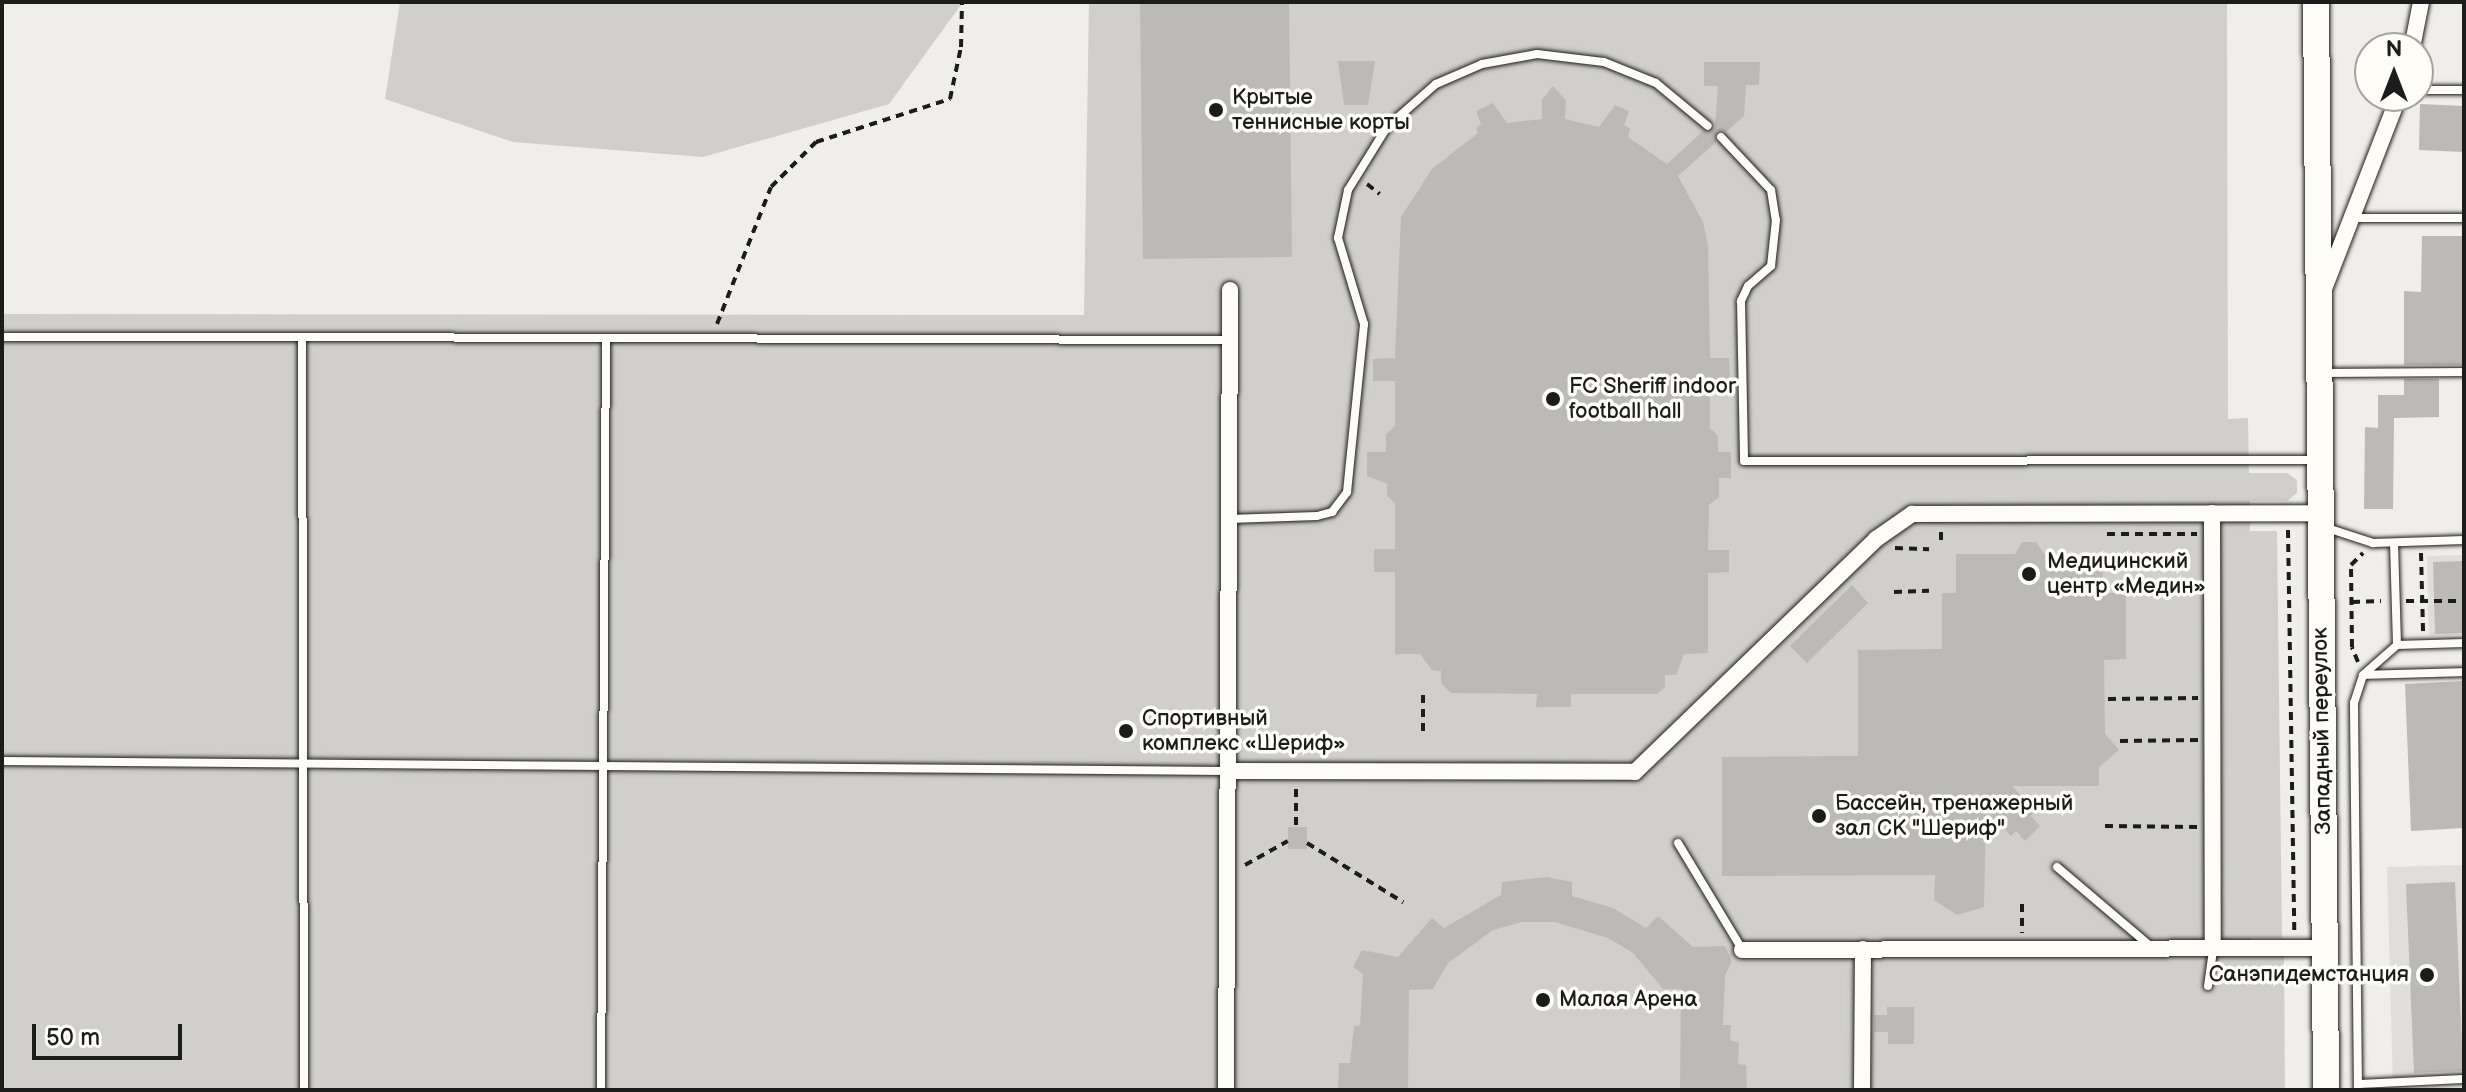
<!DOCTYPE html>
<html>
<head>
<meta charset="utf-8">
<style>
	body { margin:0 }
	#map { position:relative; width:2466px; height:1092px; overflow:hidden; background:#f0eeea; font-family:"Balsamiq Sans",sans-serif }
	div>[style] { position:absolute }
	[style*='--x'] { left:calc(var(--x)*1px); top:calc(var(--y)*1px); width:calc(var(--w)*1px); rotate:calc(var(--a)*1deg) }
	.built>* { inset:0; background:#e0deda }
	.green>* { inset:0; background:#d0cfcc }
	.building>* { inset:0; background:#bbbab6 }
	.path>* { height:4px; margin-top:-2px; transform-origin:0; background:repeating-linear-gradient(90deg,#1c1c1c 0 8px,transparent 0 14px) }
	.roads { filter:drop-shadow(0 0 2px #1c1c1c) drop-shadow(0 0 2px #1c1c1c) }
	.lane>* { height:8px; margin:-4px; padding:0 4px; transform-origin:4px; border-radius:4px; background:#fdfcf7 }
	.street>* { height:16px; margin:-8px; padding:0 8px; transform-origin:8px; border-radius:8px; background:#fdfcf7 }
	.primary>* { height:26px; margin:-13px; padding:0 13px; transform-origin:13px; border-radius:13px; background:#fdfcf7 }
	.dots>* { width:22px; height:22px; translate:-50% -50%; box-sizing:border-box; border:4px solid #fdfcf7; border-radius:50% }
	span { translate:-50% -50%; white-space:nowrap; text-align:center; line-height:1.15; -webkit-text-stroke:7px #fdfcf7; paint-order:stroke }
	.poi-label { font-size:22px; color:#1c1c1c }
	.left { translate:0 -50%; text-align:left }
	.right { translate:-100% -50%; text-align:right }
	.street-label { font-size:22px; color:#1c1c1c }
	.frame { position:absolute; inset:0; border:4px solid #1c1c1c; pointer-events:none }
	.north { position:absolute; left:2354px; top:32px; width:80px; height:80px; box-sizing:border-box; background:#fdfcf7; border:2px solid #a3a29f; border-radius:50%; rotate:0deg; font-size:22px; font-weight:700; line-height:32px; text-align:center; color:#1c1c1c }
	.north::after { content:''; display:block; margin:auto; width:28px; height:36px; background:#1c1c1c; clip-path:polygon(50% 0,100% 100%,50% 72%,0 100%) }
	.scale { position:absolute; left:32px; top:1024px; width:150px; height:36px; box-sizing:border-box; border:4px solid #1c1c1c; border-top:0; padding-left:10px; font-size:24px; line-height:28px; white-space:nowrap; color:#1c1c1c; -webkit-text-stroke:6px #fdfcf7; paint-order:stroke }
</style>
</head>
<body>
<div id="map">
	<div class="built">
		<i style="clip-path:polygon(2464px 555px,2464px 635px,2429px 636px,2427px 556px)"></i>
		<i style="clip-path:polygon(2464px 865px,2464px 1083px,2393px 1085px,2387px 867px)"></i>
	</div>
	<div class="green">
		<i style="clip-path:polygon(400px 2px,963px 2px,889px 104px,703px 157px,513px 142px,385px 99px)"></i>
		<i style="clip-path:polygon(1089px 2px,2227px 2px,2228px 419px,2248px 418px,2249px 473px,2287px 473px,2297px 480px,2297px 493px,2287px 501px,2250px 501px,2250px 531px,2277px 531px,2282px 938px,2251px 938px,2250px 956px,2284px 956px,2285px 1090px,2px 1090px,2px 314px,1084px 315px)"></i>
	</div>
	<div class="building">
		<i style="clip-path:polygon(1140px 2px,1289px 2px,1292px 257px,1143px 259px)"></i>
		<i style="clip-path:polygon(1338px 61px,1375px 61px,1368px 105px,1344px 105px)"></i>
		<i style="clip-path:polygon(1704px 62px,1760px 62px,1759px 85px,1746px 85px,1744px 116px,1726px 132px,1717px 131px,1716px 142px,1678px 176px,1703px 222px,1708px 246px,1710px 358px,1729px 358px,1730px 382px,1710px 383px,1710px 428px,1718px 436px,1718px 452px,1731px 452px,1731px 478px,1719px 478px,1719px 497px,1709px 505px,1708px 550px,1729px 550px,1729px 572px,1708px 573px,1708px 653px,1684px 654px,1676px 675px,1665px 675px,1665px 687px,1657px 694px,1571px 694px,1571px 707px,1536px 707px,1537px 694px,1451px 693px,1441px 683px,1441px 671px,1432px 670px,1420px 654px,1395px 654px,1395px 572px,1374px 572px,1374px 549px,1395px 549px,1395px 503px,1387px 496px,1387px 484px,1367px 476px,1367px 452px,1386px 452px,1386px 434px,1395px 426px,1395px 381px,1373px 381px,1373px 359px,1395px 358px,1401px 217px,1432px 169px,1478px 133px,1476px 128px,1481px 124px,1476px 111px,1493px 103px,1507px 123px,1542px 119px,1542px 100px,1553px 86px,1566px 101px,1565px 119px,1599px 127px,1615px 105px,1629px 111px,1624px 125px,1630px 129px,1628px 137px,1667px 164px,1703px 131px,1715px 128px,1718px 86px,1704px 86px)"></i>
		<i style="clip-path:polygon(2420px 104px,2464px 106px,2464px 152px,2419px 150px)"></i>
		<i style="clip-path:polygon(2422px 236px,2464px 236px,2464px 365px,2404px 365px,2404px 291px,2421px 292px)"></i>
		<i style="clip-path:polygon(2404px 379px,2439px 379px,2439px 417px,2394px 418px,2393px 509px,2364px 509px,2365px 427px,2378px 428px,2378px 395px,2404px 395px)"></i>
		<i style="clip-path:polygon(2022px 542px,2036px 542px,2045px 555px,2102px 555px,2104px 593px,2126px 593px,2126px 659px,2104px 660px,2105px 734px,2119px 750px,2099px 767px,2099px 786px,2012px 786px,2036px 812px,2031px 816px,2040px 826px,2025px 841px,2016px 831px,2011px 836px,1986px 811px,1984px 907px,1957px 915px,1934px 900px,1935px 875px,1722px 876px,1722px 757px,1858px 756px,1858px 650px,1942px 649px,1942px 593px,1956px 593px,1956px 554px,2015px 554px)"></i>
		<i style="clip-path:polygon(2464px 561px,2464px 633px,2435px 634px,2433px 562px)"></i>
		<i style="clip-path:polygon(1852px 585px,1868px 603px,1807px 663px,1790px 646px)"></i>
		<i style="clip-path:polygon(2464px 681px,2464px 828px,2411px 831px,2405px 684px)"></i>
		<i style="clip-path:polygon(1288px 827px,1307px 827px,1307px 849px,1288px 849px)"></i>
		<i style="clip-path:polygon(1547px 877px,1572px 882px,1572px 896px,1613px 908px,1646px 928px,1658px 916px,1693px 947px,1725px 946px,1732px 961px,1725px 975px,1723px 1025px,1731px 1025px,1730px 1040px,1739px 1043px,1738px 1064px,1746px 1065px,1747px 1090px,1680px 1090px,1681px 989px,1663px 989px,1633px 953px,1608px 938px,1555px 922px,1522px 922px,1493px 930px,1448px 963px,1433px 989px,1409px 990px,1408px 1090px,1338px 1090px,1339px 1063px,1350px 1063px,1354px 1026px,1360px 1026px,1363px 974px,1353px 967px,1362px 950px,1398px 957px,1432px 918px,1444px 928px,1501px 895px,1502px 882px)"></i>
		<i style="clip-path:polygon(2455px 882px,2463px 1071px,2414px 1073px,2406px 884px)"></i>
		<i style="clip-path:polygon(1887px 1007px,1914px 1007px,1914px 1044px,1888px 1044px,1888px 1032px,1874px 1032px,1874px 1015px,1887px 1015px)"></i>
	</div>
	<div class="path">
		<i style="--x:1367;--y:184;--w:16;--a:38"></i>
		<i style="--x:717;--y:324;--w:147;--a:-68.5"></i>
		<i style="--x:771;--y:187;--w:64;--a:-45"></i>
		<i style="--x:816;--y:142;--w:141;--a:-17.8"></i>
		<i style="--x:950;--y:99;--w:53;--a:-78.1"></i>
		<i style="--x:961;--y:47;--w:45;--a:-88.7"></i>
		<i style="--x:2288;--y:530;--w:403;--a:89.1"></i>
		<i style="--x:1941;--y:532;--w:11;--a:90"></i>
		<i style="--x:2107;--y:534;--w:90;--a:0"></i>
		<i style="--x:1895;--y:548;--w:34;--a:2"></i>
		<i style="--x:2421;--y:553;--w:79;--a:88.5"></i>
		<i style="--x:2115;--y:591;--w:82;--a:0"></i>
		<i style="--x:1894;--y:592;--w:35;--a:-2"></i>
		<i style="--x:2406;--y:601;--w:58;--a:0"></i>
		<i style="--x:2352;--y:602;--w:29;--a:-2"></i>
		<i style="--x:2358;--y:662;--w:16;--a:-112"></i>
		<i style="--x:2352;--y:647;--w:82;--a:-90.7"></i>
		<i style="--x:2351;--y:565;--w:17;--a:-45"></i>
		<i style="--x:1423;--y:695;--w:38;--a:90"></i>
		<i style="--x:2108;--y:699;--w:90;--a:-0.6"></i>
		<i style="--x:2120;--y:741;--w:78;--a:-0.7"></i>
		<i style="--x:1296;--y:789;--w:38;--a:90"></i>
		<i style="--x:2105;--y:826;--w:93;--a:0.6"></i>
		<i style="--x:1307;--y:843;--w:113;--a:31.6"></i>
		<i style="--x:1245;--y:865;--w:49;--a:-29.2"></i>
		<i style="--x:2022;--y:904;--w:29;--a:90"></i>
	</div>
	<div class="roads">
		<div class="lane">
			<i style="--x:2418;--y:90;--w:46;--a:0"></i>
			<i style="--x:1721;--y:137;--w:73;--a:46.7"></i>
			<i style="--x:1771;--y:190;--w:30;--a:81"></i>
			<i style="--x:1776;--y:220;--w:46;--a:96.2"></i>
			<i style="--x:1771;--y:266;--w:30;--a:139"></i>
			<i style="--x:1748;--y:286;--w:17;--a:115"></i>
			<i style="--x:1741;--y:301;--w:160;--a:88.9"></i>
			<i style="--x:1744;--y:461;--w:574;--a:-0.1"></i>
			<i style="--x:2353;--y:218;--w:111;--a:0"></i>
			<i style="--x:2;--y:337;--w:300;--a:0"></i>
			<i style="--x:2325;--y:373;--w:139;--a:-0.4"></i>
			<i style="--x:1229;--y:519;--w:88;--a:-2"></i>
			<i style="--x:1317;--y:516;--w:16;--a:-15"></i>
			<i style="--x:1332;--y:512;--w:25;--a:-53"></i>
			<i style="--x:1347;--y:492;--w:169;--a:-84.2"></i>
			<i style="--x:1364;--y:324;--w:90;--a:-106.8"></i>
			<i style="--x:1338;--y:238;--w:49;--a:-78.2"></i>
			<i style="--x:1348;--y:190;--w:74;--a:-58.2"></i>
			<i style="--x:1387;--y:127;--w:65;--a:-41.3"></i>
			<i style="--x:1436;--y:84;--w:50;--a:-23.5"></i>
			<i style="--x:1482;--y:64;--w:56;--a:-10.3"></i>
			<i style="--x:1537;--y:54;--w:67;--a:6.8"></i>
			<i style="--x:1604;--y:62;--w:56;--a:22"></i>
			<i style="--x:1656;--y:83;--w:67;--a:39.6"></i>
			<i style="--x:2324;--y:527;--w:52;--a:18.1"></i>
			<i style="--x:2373;--y:543;--w:91;--a:-1.9"></i>
			<i style="--x:2394;--y:543;--w:102;--a:88.3"></i>
			<i style="--x:2364;--y:675;--w:100;--a:-1.7"></i>
			<i style="--x:2;--y:761;--w:1226;--a:0.47"></i>
			<i style="--x:1678;--y:843;--w:124;--a:58.9"></i>
			<i style="--x:2057;--y:867;--w:121;--a:40.3"></i>
			<i style="--x:2208;--y:986;--w:37;--a:-82"></i>
			<i style="--x:2358;--y:1084;--w:106;--a:-2.7"></i>
			<i style="--x:304;--y:1090;--w:753;--a:-90.15"></i>
			<i style="--x:302;--y:337;--w:928;--a:0.19"></i>
			<i style="--x:601;--y:1090;--w:752;--a:-89.62"></i>
			<i style="--x:2358;--y:1090;--w:387;--a:-90.6"></i>
			<i style="--x:2354;--y:703;--w:29;--a:-72"></i>
			<i style="--x:2363;--y:675;--w:45;--a:-41.4"></i>
			<i style="--x:2397;--y:645;--w:67;--a:-1.7"></i>
		</div>
		<div class="street">
			<i style="--x:2412;--y:48;--w:47;--a:-78.9"></i>
			<i style="--x:2324;--y:289;--w:207;--a:-68.8"></i>
			<i style="--x:2212;--y:513;--w:435;--a:89.9"></i>
			<i style="--x:1228;--y:771;--w:407;--a:0.1"></i>
			<i style="--x:1635;--y:772;--w:335;--a:-44"></i>
			<i style="--x:1876;--y:539;--w:44;--a:-34.8"></i>
			<i style="--x:1912;--y:514;--w:407;--a:-0.1"></i>
			<i style="--x:1742;--y:950;--w:583;--a:-0.2"></i>
			<i style="--x:1226;--y:1090;--w:800;--a:-89.71"></i>
			<i style="--x:1862;--y:1090;--w:141;--a:-89.6"></i>
		</div>
		<div class="primary">
			<i style="--x:2316;--y:2;--w:1088;--a:89.47"></i>
		</div>
	</div>
	<div class="dots">
		<i style="left:1216px;top:110px;background:#1c1c1c"></i>
		<i style="left:1553px;top:399px;background:#1c1c1c"></i>
		<i style="left:2029px;top:574px;background:#1c1c1c"></i>
		<i style="left:1126px;top:731px;background:#1c1c1c"></i>
		<i style="left:1819px;top:816px;background:#1c1c1c"></i>
		<i style="left:2427px;top:975px;background:#1c1c1c"></i>
		<i style="left:1543px;top:1000px;background:#1c1c1c"></i>
	</div>
	<div class="poi-label">
		<span class="left" style="left:1232px;top:110px">Крытые<br>теннисные корты</span>
		<span class="left" style="left:1569px;top:399px">FC Sheriff indoor<br>football hall</span>
		<span class="left" style="left:2047px;top:574px">Медицинский<br>центр «Медин»</span>
		<span class="left" style="left:1142px;top:731px">Спортивный<br>комплекс «Шериф»</span>
		<span class="left" style="left:1835px;top:816px">Бассейн, тренажерный<br>зал СК "Шериф"</span>
		<span class="right" style="left:2409px;top:975px">Санэпидемстанция</span>
		<span class="left" style="left:1559px;top:1000px">Малая Арена</span>
	</div>
	<div class="street-label">
		<span style="left:2322px;top:731px;rotate:-91deg">Западный переулок</span>
	</div>
	<div class="frame"></div>
	<div class="north">N</div>
	<div class="scale">50 m</div>
</div>
</body>
</html>
